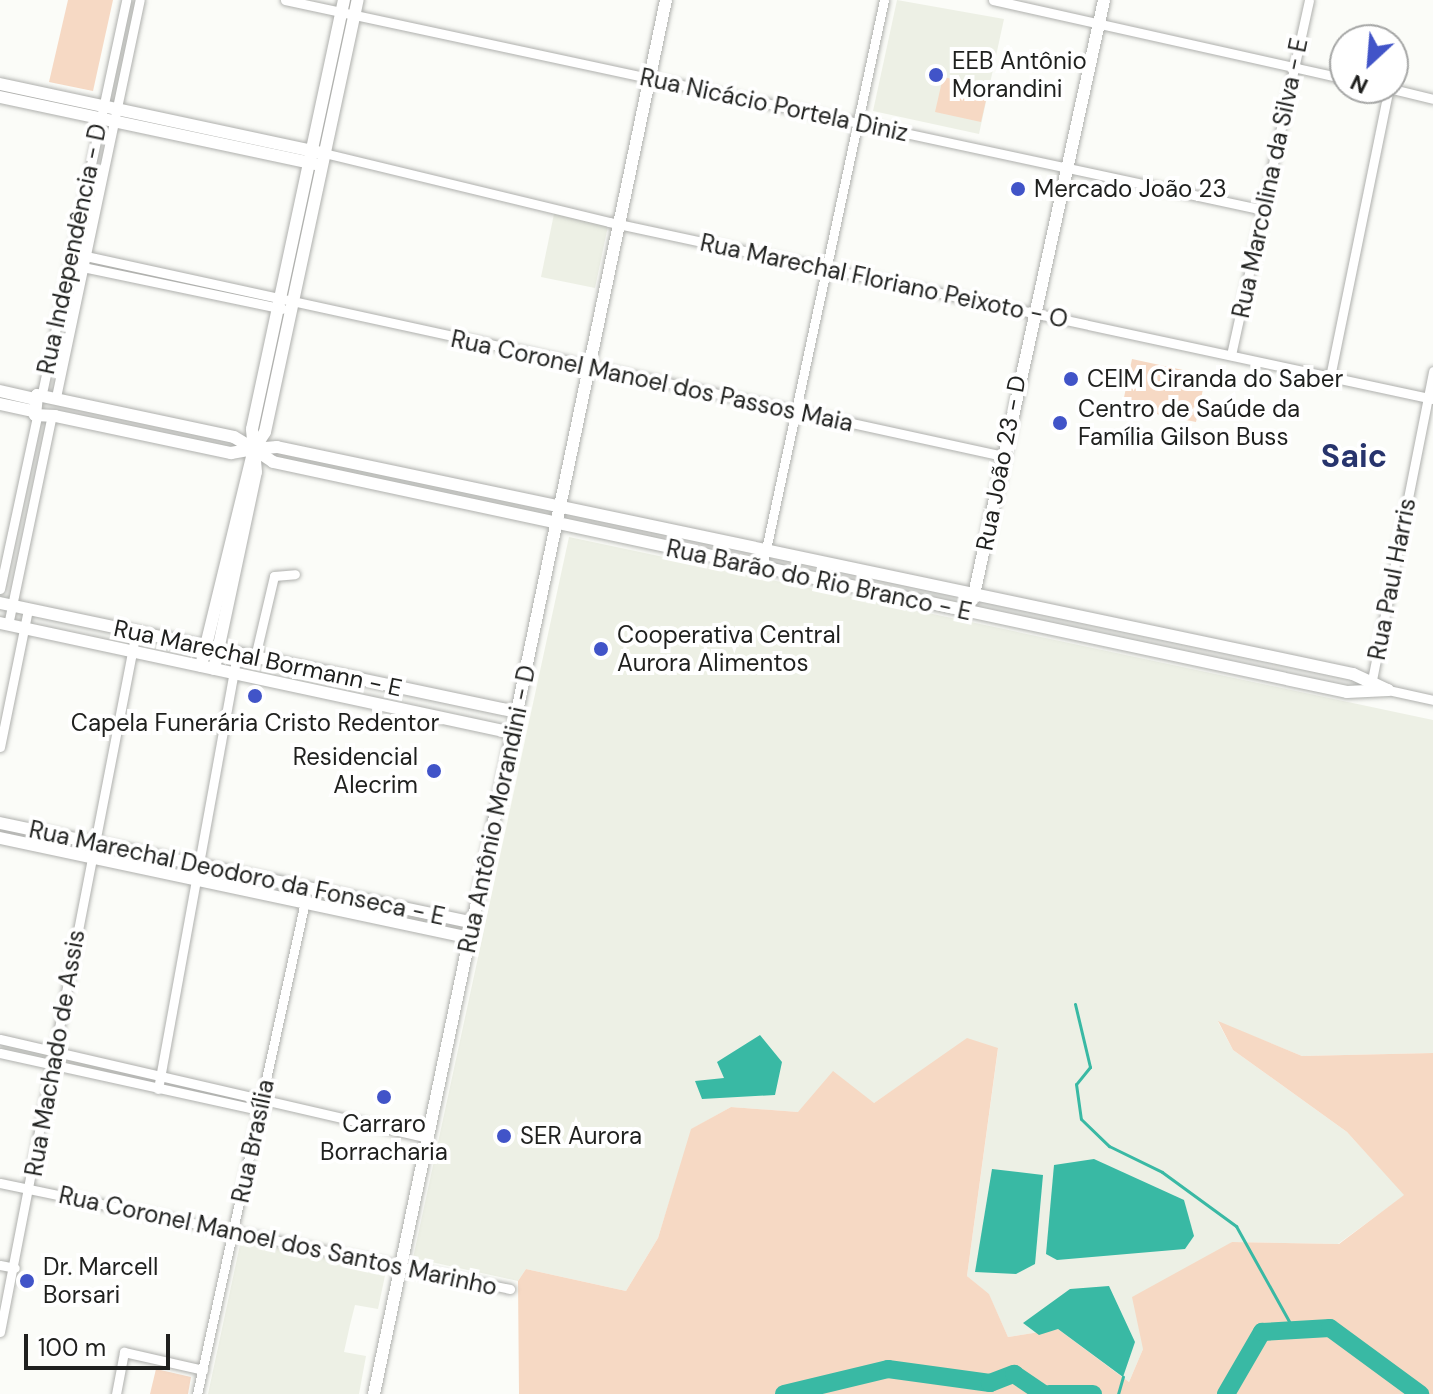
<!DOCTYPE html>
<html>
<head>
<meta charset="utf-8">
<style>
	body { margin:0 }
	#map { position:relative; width:1433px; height:1394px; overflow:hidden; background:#fbfcf8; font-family:"DM Sans",sans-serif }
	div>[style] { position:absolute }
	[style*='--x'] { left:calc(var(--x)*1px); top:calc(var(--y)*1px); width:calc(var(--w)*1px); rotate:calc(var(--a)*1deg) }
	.built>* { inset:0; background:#edf0e5 }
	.green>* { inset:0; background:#f6d9c4 }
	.water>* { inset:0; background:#39b9a4 }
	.stream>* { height:3px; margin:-1.5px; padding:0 1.5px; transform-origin:1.5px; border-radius:1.5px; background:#39b9a4 }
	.river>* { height:18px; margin:-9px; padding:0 9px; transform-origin:9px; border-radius:9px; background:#39b9a4 }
	.roads { filter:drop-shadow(0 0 2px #afb0ad) drop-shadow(0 0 2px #afb0ad) }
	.minor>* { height:9px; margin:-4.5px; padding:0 4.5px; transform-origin:4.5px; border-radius:4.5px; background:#fff }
	.tertiary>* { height:12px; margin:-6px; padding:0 6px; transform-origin:6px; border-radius:6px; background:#fff }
	.dots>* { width:22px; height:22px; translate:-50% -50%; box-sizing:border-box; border:4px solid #fff; border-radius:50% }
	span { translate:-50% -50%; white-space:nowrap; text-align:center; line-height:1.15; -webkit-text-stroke:8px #fff; paint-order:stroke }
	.poi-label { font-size:24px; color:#1f201e }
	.left { translate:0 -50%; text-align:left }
	.right { translate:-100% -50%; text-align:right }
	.street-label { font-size:24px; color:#1f201e }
	.district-label { font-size:32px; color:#27346d; font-weight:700 }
	.north { position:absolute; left:1329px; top:24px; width:80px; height:80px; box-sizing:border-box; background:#fff; border:2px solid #a5a6a5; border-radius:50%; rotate:206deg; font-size:22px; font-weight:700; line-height:32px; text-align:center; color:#1f201e }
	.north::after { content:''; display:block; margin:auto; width:28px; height:36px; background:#4154c8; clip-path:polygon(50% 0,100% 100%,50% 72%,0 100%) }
	.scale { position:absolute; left:24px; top:1334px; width:146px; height:36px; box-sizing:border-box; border:4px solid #1f201e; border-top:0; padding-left:10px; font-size:24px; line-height:28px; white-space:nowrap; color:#1f201e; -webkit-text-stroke:6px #fff; paint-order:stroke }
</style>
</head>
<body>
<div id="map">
	<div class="built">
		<i style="clip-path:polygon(897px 0,1004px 19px,979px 134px,873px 111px)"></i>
		<i style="clip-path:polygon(554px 214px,608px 226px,595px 288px,541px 277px)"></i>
		<i style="clip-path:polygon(569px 537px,1433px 720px,1433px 1053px,1302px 1056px,1218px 1022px,1233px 1050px,1347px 1132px,1405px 1195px,1338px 1244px,1232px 1242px,1143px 1349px,1129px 1382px,1058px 1329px,1008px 1337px,989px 1295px,967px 1276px,998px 1049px,968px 1039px,874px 1103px,798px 1112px,731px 1107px,692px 1129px,658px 1238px,626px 1291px,526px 1269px,518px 1281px,413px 1258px)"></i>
		<i style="clip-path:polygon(241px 1240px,386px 1271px,378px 1309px,355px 1305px,350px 1325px,344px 1352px,366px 1356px,359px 1394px,208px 1394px)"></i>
	</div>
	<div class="green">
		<i style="clip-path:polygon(68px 0,113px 0,93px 91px,49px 82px)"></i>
		<i style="clip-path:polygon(943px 77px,989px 87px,981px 122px,935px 112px)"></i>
		<i style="clip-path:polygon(1132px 359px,1206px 375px,1196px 422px,1122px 407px)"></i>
		<i style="clip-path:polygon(1218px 1021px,1302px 1056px,1433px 1053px,1433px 1394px,519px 1394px,518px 1281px,526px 1269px,626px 1291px,658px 1238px,691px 1129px,731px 1107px,798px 1112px,833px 1071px,874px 1103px,967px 1038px,998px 1048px,967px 1276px,989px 1294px,1008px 1337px,1058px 1329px,1129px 1382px,1143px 1349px,1132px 1297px,1232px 1242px,1339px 1244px,1404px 1195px,1347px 1132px,1233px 1050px)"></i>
		<i style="clip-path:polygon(156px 1369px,191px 1377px,188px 1394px,150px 1394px)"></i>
	</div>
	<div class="water">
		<i style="clip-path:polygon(760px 1035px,782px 1062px,775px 1095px,702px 1099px,695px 1081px,724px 1078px,717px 1062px)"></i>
		<i style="clip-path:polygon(1094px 1159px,1184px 1200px,1194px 1236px,1185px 1249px,1057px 1260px,1046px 1254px,1054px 1165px)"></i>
		<i style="clip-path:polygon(992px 1169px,1043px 1175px,1035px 1264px,1016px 1274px,975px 1272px)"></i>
		<i style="clip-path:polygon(1109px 1286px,1135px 1342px,1123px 1377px,1058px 1329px,1039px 1335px,1023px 1323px,1070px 1289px)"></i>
	</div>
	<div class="stream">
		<i style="--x:1075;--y:1004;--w:65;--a:76.6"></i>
		<i style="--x:1090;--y:1067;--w:22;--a:129"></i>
		<i style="--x:1076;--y:1084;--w:35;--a:82"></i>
		<i style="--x:1081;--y:1119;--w:39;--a:44"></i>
		<i style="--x:1109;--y:1146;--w:59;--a:26.1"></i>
		<i style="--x:1162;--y:1172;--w:92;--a:36.1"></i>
		<i style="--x:1236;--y:1226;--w:119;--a:60.9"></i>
		<i style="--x:1118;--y:1394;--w:18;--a:-74"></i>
	</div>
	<div class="river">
		<i style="--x:784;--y:1394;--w:107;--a:-13.5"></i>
		<i style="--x:888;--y:1369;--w:103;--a:7.8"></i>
		<i style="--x:990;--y:1383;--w:26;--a:-21"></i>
		<i style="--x:1014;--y:1374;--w:36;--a:34"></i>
		<i style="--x:1049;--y:1394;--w:44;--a:0"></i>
		<i style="--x:1226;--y:1394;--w:72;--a:-59.9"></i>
		<i style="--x:1262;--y:1332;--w:68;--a:-3.4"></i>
		<i style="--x:1330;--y:1328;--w:112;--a:36.3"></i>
	</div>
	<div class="roads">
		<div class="minor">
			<i style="--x:285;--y:0;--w:1001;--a:12.11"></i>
			<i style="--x:993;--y:0;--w:361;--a:12.6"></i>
			<i style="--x:1388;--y:88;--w:46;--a:13.7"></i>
			<i style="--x:324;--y:153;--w:293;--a:13.6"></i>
			<i style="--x:609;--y:222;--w:843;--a:12.12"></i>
			<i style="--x:72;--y:253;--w:953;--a:12.3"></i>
			<i style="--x:78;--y:266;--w:209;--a:11.8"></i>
			<i style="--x:1231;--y:355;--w:363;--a:-77.6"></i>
			<i style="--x:1330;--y:377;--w:295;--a:-78.5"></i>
			<i style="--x:42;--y:393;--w:402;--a:-77.9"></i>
			<i style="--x:56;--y:397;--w:406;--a:-78.1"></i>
			<i style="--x:762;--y:568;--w:581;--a:-77.88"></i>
			<i style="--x:0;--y:589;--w:177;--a:-77.9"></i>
			<i style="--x:8;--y:625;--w:210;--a:-78.2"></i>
			<i style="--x:255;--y:657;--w:83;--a:-76.8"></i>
			<i style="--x:274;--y:576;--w:21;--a:-5"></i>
			<i style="--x:1371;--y:685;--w:320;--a:-78.8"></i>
			<i style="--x:1388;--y:690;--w:46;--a:12.5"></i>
			<i style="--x:0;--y:747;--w:141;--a:-78.5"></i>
			<i style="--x:0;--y:1039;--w:439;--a:13"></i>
			<i style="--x:0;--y:1053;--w:269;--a:12.4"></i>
			<i style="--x:158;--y:1089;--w:443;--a:-79.7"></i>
			<i style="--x:0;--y:1183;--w:521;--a:11.74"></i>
			<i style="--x:0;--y:1265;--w:15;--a:11"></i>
			<i style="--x:0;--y:1332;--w:713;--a:-79.01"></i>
			<i style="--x:116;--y:1394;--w:43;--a:-79.2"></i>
			<i style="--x:124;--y:1352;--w:81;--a:12.8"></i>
			<i style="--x:197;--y:1394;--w:509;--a:-77.63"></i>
		</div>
		<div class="tertiary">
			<i style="--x:0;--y:84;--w:325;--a:12.1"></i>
			<i style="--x:0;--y:97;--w:322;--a:12"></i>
			<i style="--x:0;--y:391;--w:35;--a:13"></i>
			<i style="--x:0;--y:404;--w:34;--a:12"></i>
			<i style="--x:55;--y:416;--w:20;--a:-177"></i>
			<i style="--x:35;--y:415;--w:20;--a:-84"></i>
			<i style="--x:37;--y:395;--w:201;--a:12"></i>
			<i style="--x:234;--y:437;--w:23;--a:31"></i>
			<i style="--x:254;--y:449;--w:23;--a:-5"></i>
			<i style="--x:277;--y:447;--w:1100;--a:11.91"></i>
			<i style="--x:1353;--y:674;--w:38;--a:25"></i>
			<i style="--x:55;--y:416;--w:180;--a:11.9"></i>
			<i style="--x:231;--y:453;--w:23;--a:-10"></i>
			<i style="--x:254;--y:449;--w:23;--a:34"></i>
			<i style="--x:273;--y:462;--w:1098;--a:12.09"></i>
			<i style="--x:1347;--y:692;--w:41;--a:-2.8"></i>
			<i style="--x:973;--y:599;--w:613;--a:-77.66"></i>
			<i style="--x:0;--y:603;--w:528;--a:11.91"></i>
			<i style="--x:0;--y:623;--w:525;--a:12.1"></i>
			<i style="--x:201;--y:666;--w:223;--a:-76.3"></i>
			<i style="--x:254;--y:449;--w:20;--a:-96"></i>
			<i style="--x:252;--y:429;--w:439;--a:-77.9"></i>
			<i style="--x:214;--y:669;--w:201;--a:-78"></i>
			<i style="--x:256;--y:472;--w:23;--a:-95"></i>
			<i style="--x:254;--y:449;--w:20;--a:-57"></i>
			<i style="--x:265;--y:432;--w:442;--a:-77.9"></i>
			<i style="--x:0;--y:823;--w:483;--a:11.9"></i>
			<i style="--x:0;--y:838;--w:481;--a:12"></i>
			<i style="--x:374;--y:1394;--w:1424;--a:-78.17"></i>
		</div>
	</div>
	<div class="dots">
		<i style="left:936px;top:75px;background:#4154c8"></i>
		<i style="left:1018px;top:189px;background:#4154c8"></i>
		<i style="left:1071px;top:379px;background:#4154c8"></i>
		<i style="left:1060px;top:423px;background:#4154c8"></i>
		<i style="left:601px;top:649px;background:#4154c8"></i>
		<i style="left:255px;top:696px;background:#4154c8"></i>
		<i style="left:434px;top:771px;background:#4154c8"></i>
		<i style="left:384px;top:1097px;background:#4154c8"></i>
		<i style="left:504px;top:1136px;background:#4154c8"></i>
		<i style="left:27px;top:1281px;background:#4154c8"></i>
	</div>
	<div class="poi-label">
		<span class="left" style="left:952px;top:75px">EEB Antônio<br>Morandini</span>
		<span class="left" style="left:1034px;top:189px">Mercado João 23</span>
		<span class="left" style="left:1087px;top:379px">CEIM Ciranda do Saber</span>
		<span class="left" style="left:1078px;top:423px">Centro de Saúde da<br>Família Gilson Buss</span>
		<span class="left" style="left:617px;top:649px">Cooperativa Central<br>Aurora Alimentos</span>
		<span style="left:255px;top:723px">Capela Funerária Cristo Redentor</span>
		<span class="right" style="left:418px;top:771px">Residencial<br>Alecrim</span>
		<span style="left:384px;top:1138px">Carraro<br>Borracharia</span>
		<span class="left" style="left:520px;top:1136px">SER Aurora</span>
		<span class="left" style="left:43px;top:1281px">Dr. Marcell<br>Borsari</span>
	</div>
	<div class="street-label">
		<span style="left:774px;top:105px;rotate:12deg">Rua Nicácio Portela Diniz</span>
		<span style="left:1270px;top:178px;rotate:-78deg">Rua Marcolina da Silva - E</span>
		<span style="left:72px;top:249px;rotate:-78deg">Rua Independência - D</span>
		<span style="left:884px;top:281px;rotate:12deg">Rua Marechal Floriano Peixoto - O</span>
		<span style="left:652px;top:381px;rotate:12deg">Rua Coronel Manoel dos Passos Maia</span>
		<span style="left:1001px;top:463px;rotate:-79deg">Rua João 23 - D</span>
		<span style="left:1392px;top:579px;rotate:-79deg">Rua Paul Harris</span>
		<span style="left:819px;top:580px;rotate:12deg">Rua Barão do Rio Branco - E</span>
		<span style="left:258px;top:658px;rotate:12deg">Rua Marechal Bormann - E</span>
		<span style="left:497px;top:809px;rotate:-78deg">Rua Antônio Morandini - D</span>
		<span style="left:237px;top:873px;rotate:12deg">Rua Marechal Deodoro da Fonseca - E</span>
		<span style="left:55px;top:1053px;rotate:-80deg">Rua Machado de Assis</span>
		<span style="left:253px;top:1141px;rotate:-78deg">Rua Brasília</span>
		<span style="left:278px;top:1241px;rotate:12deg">Rua Coronel Manoel dos Santos Marinho</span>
	</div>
	<div class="district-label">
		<span style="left:1354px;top:456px">Saic</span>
	</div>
	<div class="north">N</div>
	<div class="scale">100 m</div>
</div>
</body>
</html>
